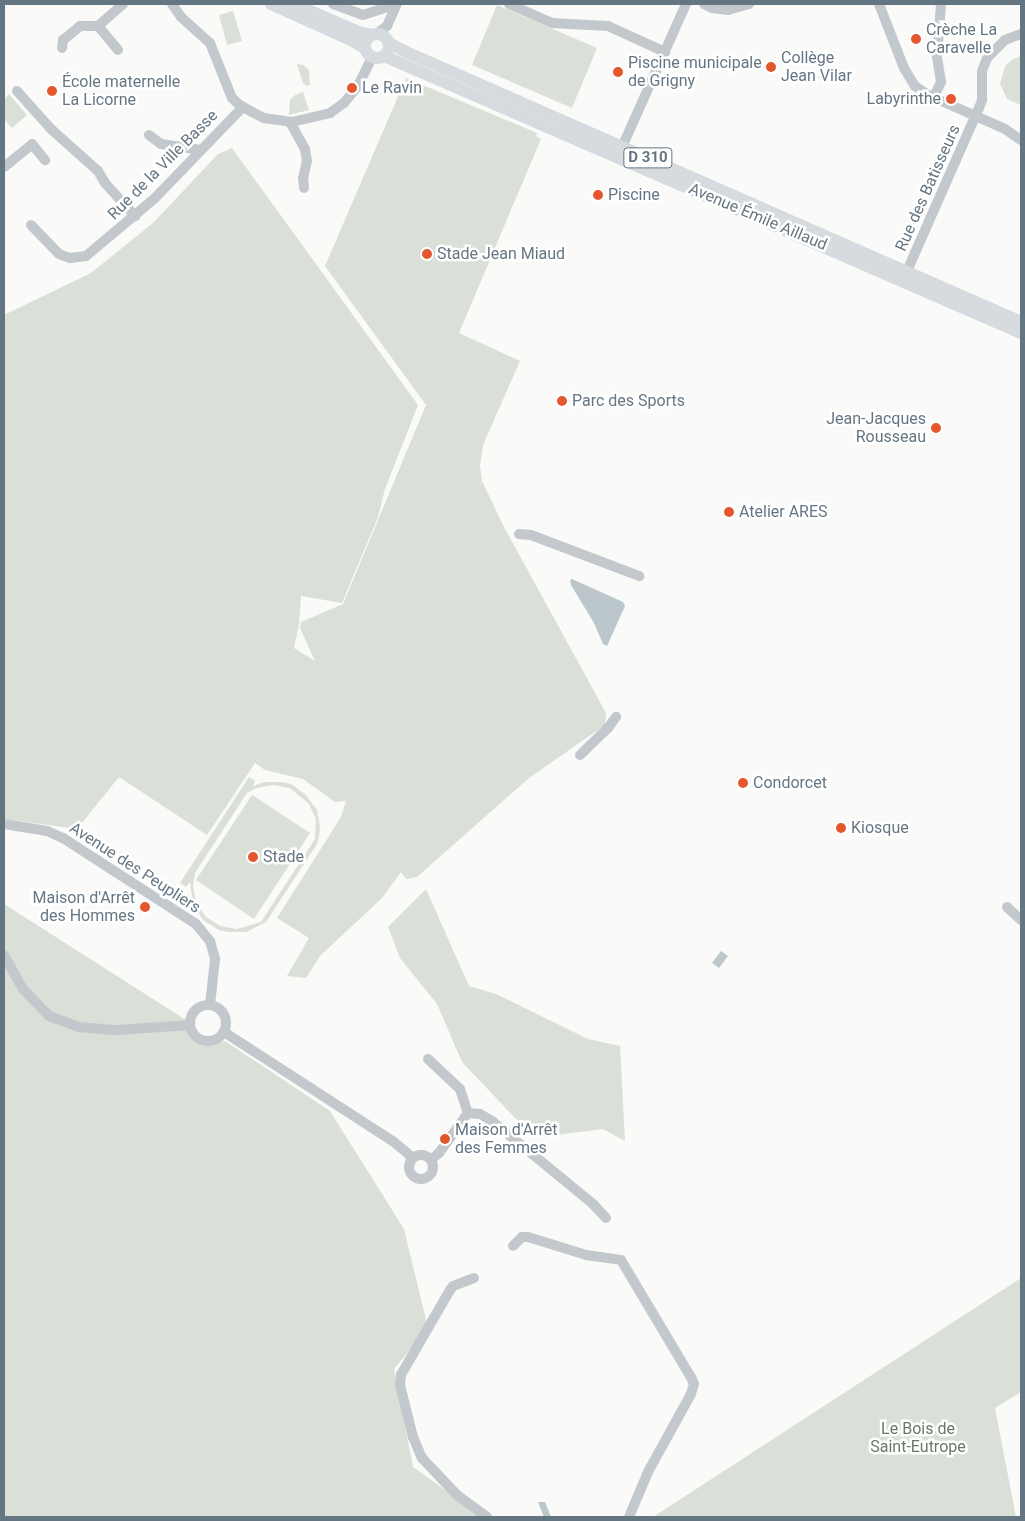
<!DOCTYPE html>
<html>
<head>
<meta charset="utf-8">
<style>
	body { margin:0 }
	#map { position:relative; width:1025px; height:1521px; overflow:hidden; background:#fafaf8; font-family:Roboto,sans-serif }
	div>[style] { position:absolute }
	[style*='--x'] { left:calc(var(--x)*1px); top:calc(var(--y)*1px); width:calc(var(--w)*1px); rotate:calc(var(--a)*1deg) }
	.green>* { inset:0; background:#dadfd7 }
	.water>* { inset:0; background:#bbc7cb }
	.minor>* { height:10px; margin:-5px; padding:0 5px; transform-origin:5px; border-radius:5px; background:#c3c8cc }
	.minor>.ring { margin:-5px; padding:0; box-sizing:content-box; background:none; border:10px solid #c3c8cc; border-radius:50% }
	.major>* { height:12px; margin:-6px; padding:0 6px; transform-origin:6px; border-radius:6px; background:#d6dbdf }
	.major>.ring { margin:-6px; padding:0; box-sizing:content-box; background:none; border:12px solid #d6dbdf; border-radius:50% }
	.dots>* { width:14px; height:14px; translate:-50% -50%; box-sizing:border-box; border:2px solid #fff; border-radius:50% }
	span { translate:-50% -50%; white-space:nowrap; text-align:center; line-height:1.15; -webkit-text-stroke:5px #fff; paint-order:stroke }
	.shield-label span { padding:1px 4px; background:#fff; border:1px solid; border-radius:4px; -webkit-text-stroke-width:0 }
	.shield-label { font-size:15px; color:#657683; font-weight:700 }
	.poi-label { font-size:16px; color:#657683 }
	.left { translate:0 -50%; text-align:left }
	.right { translate:-100% -50%; text-align:right }
	.street-label { font-size:16px; color:#657683 }
	.park-label { font-size:16px; color:#687a64 }
	.frame { position:absolute; inset:0; border:5px solid #657683; pointer-events:none }
</style>
</head>
<body>
<div id="map">
	<div class="green">
		<i style="clip-path:polygon(497px 5px,597px 48px,572px 108px,472px 65px)"></i>
		<i style="clip-path:polygon(233px 11px,242px 41px,227px 45px,219px 15px)"></i>
		<i style="clip-path:polygon(1021px 56px,1021px 105px,1007px 99px,1000px 84px,1005px 66px,1013px 59px)"></i>
		<i style="clip-path:polygon(297px 64px,304px 65px,309px 70px,310px 85px,307px 86px,303px 83px)"></i>
		<i style="clip-path:polygon(406px 78px,537px 133px,536px 136px,541px 139px,459px 333px,520px 361px,483px 445px,480px 466px,482px 481px,504px 527px,606px 713px,605px 725px,529px 778px,417px 877px,406px 879px,401px 872px,382px 898px,320px 956px,306px 978px,287px 976px,309px 938px,277px 918px,341px 817px,346px 801px,335px 802px,303px 779px,265px 770px,255px 763px,207px 835px,119px 777px,77px 829px,4px 819px,4px 315px,91px 273px,153px 223px,218px 154px,232px 148px,418px 405px,385px 489px,378px 517px,342px 603px,301px 596px,299px 625px,294px 648px,315px 661px,300px 628px,301px 622px,343px 604px,426px 405px,325px 266px)"></i>
		<i style="clip-path:polygon(303px 92px,309px 110px,289px 115px,290px 100px,295px 95px)"></i>
		<i style="clip-path:polygon(9px 94px,27px 115px,12px 128px,4px 119px,4px 99px)"></i>
		<i style="clip-path:polygon(evenodd,249px 777px,255px 781px,253px 786px,264px 782px,282px 782px,291px 784px,306px 795px,317px 810px,320px 828px,319px 837px,317px 844px,266px 922px,246px 932px,228px 932px,219px 930px,203px 920px,193px 904px,190px 882px,186px 887px,180px 883px,249px 777px,273px 785px,290px 788px,309px 804px,316px 819px,315px 839px,261px 922px,237px 929px,220px 926px,206px 917px,196px 903px,193px 886px,195px 873px,247px 793px,256px 788px,273px 785px)"></i>
		<i style="clip-path:polygon(252px 795px,310px 833px,254px 919px,196px 880px)"></i>
		<i style="clip-path:polygon(426px 889px,469px 986px,496px 994px,588px 1039px,620px 1046px,625px 1141px,603px 1129px,540px 1137px,515px 1118px,462px 1062px,437px 1004px,400px 958px,388px 927px)"></i>
		<i style="clip-path:polygon(4px 904px,186px 1020px,190px 1035px,205px 1045px,225px 1041px,330px 1111px,404px 1229px,428px 1328px,394px 1369px,413px 1467px,483px 1517px,4px 1517px)"></i>
		<i style="clip-path:polygon(1021px 1278px,1021px 1392px,995px 1408px,1016px 1517px,653px 1517px)"></i>
	</div>
	<div class="water">
		<i style="clip-path:polygon(572px 579px,623px 602px,625px 606px,607px 646px,603px 644px,594px 623px,571px 585px,570px 580px)"></i>
		<i style="clip-path:polygon(721px 951px,728px 956px,719px 968px,712px 963px)"></i>
		<i style="clip-path:polygon(538px 1502px,545px 1502px,551px 1517px,544px 1517px)"></i>
	</div>
	<div class="minor">
		<i style="--x:172;--y:4;--w:16;--a:55"></i>
		<i style="--x:181;--y:17;--w:39;--a:42"></i>
		<i style="--x:210;--y:43;--w:59;--a:68.2"></i>
		<i style="--x:232;--y:98;--w:12;--a:42"></i>
		<i style="--x:241;--y:106;--w:26;--a:28"></i>
		<i style="--x:264;--y:118;--w:28;--a:8"></i>
		<i style="--x:292;--y:122;--w:39;--a:-13"></i>
		<i style="--x:330;--y:113;--w:17;--a:-36"></i>
		<i style="--x:344;--y:103;--w:22;--a:-51"></i>
		<i style="--x:358;--y:86;--w:32;--a:-64"></i>
		<i style="--x:333;--y:4;--w:32;--a:20"></i>
		<i style="--x:363;--y:15;--w:35;--a:-18"></i>
		<i style="--x:509;--y:4;--w:47;--a:23.8"></i>
		<i style="--x:552;--y:23;--w:56;--a:3.1"></i>
		<i style="--x:608;--y:26;--w:63;--a:24.5"></i>
		<i style="--x:704;--y:4;--w:9;--a:27"></i>
		<i style="--x:712;--y:8;--w:16;--a:7"></i>
		<i style="--x:728;--y:10;--w:22;--a:-16"></i>
		<i style="--x:879;--y:4;--w:69;--a:68.7"></i>
		<i style="--x:904;--y:68;--w:21;--a:59"></i>
		<i style="--x:915;--y:86;--w:16;--a:35"></i>
		<i style="--x:928;--y:95;--w:84;--a:23.8"></i>
		<i style="--x:1005;--y:129;--w:19;--a:35"></i>
		<i style="--x:98;--y:26;--w:33;--a:-41"></i>
		<i style="--x:376;--y:34;--w:14;--a:-36"></i>
		<i style="--x:387;--y:26;--w:24;--a:-66"></i>
		<i style="--x:62;--y:48;--w:8;--a:-83"></i>
		<i style="--x:63;--y:40;--w:22;--a:-39"></i>
		<i style="--x:80;--y:26;--w:18;--a:0"></i>
		<i style="--x:98;--y:26;--w:31;--a:50"></i>
		<i style="--x:17;--y:91;--w:51;--a:48.2"></i>
		<i style="--x:51;--y:129;--w:63;--a:41.8"></i>
		<i style="--x:98;--y:171;--w:14;--a:60"></i>
		<i style="--x:105;--y:183;--w:45;--a:47.7"></i>
		<i style="--x:933;--y:98;--w:18;--a:-63"></i>
		<i style="--x:941;--y:82;--w:24;--a:-99"></i>
		<i style="--x:937;--y:58;--w:54;--a:-85.8"></i>
		<i style="--x:290;--y:122;--w:31;--a:61"></i>
		<i style="--x:305;--y:149;--w:12;--a:81"></i>
		<i style="--x:307;--y:161;--w:17;--a:103"></i>
		<i style="--x:303;--y:178;--w:10;--a:84"></i>
		<i style="--x:149;--y:135;--w:15;--a:37"></i>
		<i style="--x:161;--y:144;--w:40;--a:8.5"></i>
		<i style="--x:622;--y:147;--w:157;--a:-65.9"></i>
		<i style="--x:4;--y:167;--w:36;--a:-39"></i>
		<i style="--x:32;--y:144;--w:21;--a:51"></i>
		<i style="--x:31;--y:225;--w:40;--a:46"></i>
		<i style="--x:59;--y:254;--w:12;--a:20"></i>
		<i style="--x:70;--y:258;--w:16;--a:-7"></i>
		<i style="--x:86;--y:256;--w:90;--a:-40"></i>
		<i style="--x:155;--y:198;--w:127;--a:-46"></i>
		<i style="--x:907;--y:271;--w:178;--a:-66.2"></i>
		<i style="--x:979;--y:108;--w:9;--a:-69"></i>
		<i style="--x:982;--y:100;--w:29;--a:-90"></i>
		<i style="--x:982;--y:71;--w:14;--a:-69"></i>
		<i style="--x:987;--y:58;--w:25;--a:-45"></i>
		<i style="--x:1005;--y:40;--w:17;--a:-21"></i>
		<i style="--x:519;--y:534;--w:12;--a:5"></i>
		<i style="--x:531;--y:535;--w:116;--a:20.8"></i>
		<i style="--x:580;--y:755;--w:39;--a:-44"></i>
		<i style="--x:608;--y:728;--w:14;--a:-54"></i>
		<i style="--x:4;--y:824;--w:44;--a:9.2"></i>
		<i style="--x:47;--y:831;--w:17;--a:24"></i>
		<i style="--x:63;--y:838;--w:158;--a:32.9"></i>
		<i style="--x:196;--y:924;--w:22;--a:51"></i>
		<i style="--x:210;--y:941;--w:19;--a:74"></i>
		<i style="--x:215;--y:959;--w:46;--a:96.2"></i>
		<i style="--x:1007;--y:907;--w:19;--a:43"></i>
		<i style="--x:4;--y:955;--w:39;--a:61"></i>
		<i style="--x:23;--y:989;--w:37;--a:46"></i>
		<i style="--x:49;--y:1016;--w:32;--a:20"></i>
		<i style="--x:79;--y:1027;--w:38;--a:5"></i>
		<i style="--x:117;--y:1030;--w:73;--a:-3.9"></i>
		<i class="ring" style="left:190px;top:1005px;width:26px;height:26px"></i>
		<i style="--x:224;--y:1032;--w:202;--a:32.9"></i>
		<i style="--x:394;--y:1142;--w:25;--a:40"></i>
		<i style="--x:428;--y:1059;--w:44;--a:43.2"></i>
		<i style="--x:460;--y:1089;--w:25;--a:72"></i>
		<i style="--x:468;--y:1113;--w:12;--a:5"></i>
		<i style="--x:480;--y:1114;--w:14;--a:30"></i>
		<i style="--x:492;--y:1121;--w:131;--a:39.4"></i>
		<i style="--x:593;--y:1204;--w:19;--a:47"></i>
		<i class="ring" style="left:409px;top:1155px;width:14px;height:14px"></i>
		<i style="--x:431;--y:1160;--w:11;--a:-41"></i>
		<i style="--x:439;--y:1153;--w:49;--a:-54.1"></i>
		<i style="--x:513;--y:1246;--w:13;--a:-45"></i>
		<i style="--x:522;--y:1237;--w:6;--a:0"></i>
		<i style="--x:528;--y:1237;--w:61;--a:17.2"></i>
		<i style="--x:586;--y:1255;--w:35;--a:8"></i>
		<i style="--x:621;--y:1260;--w:139;--a:59.2"></i>
		<i style="--x:692;--y:1379;--w:5;--a:68"></i>
		<i style="--x:694;--y:1384;--w:10;--a:107"></i>
		<i style="--x:691;--y:1394;--w:89;--a:118.9"></i>
		<i style="--x:648;--y:1472;--w:49;--a:112.9"></i>
		<i style="--x:474;--y:1278;--w:22;--a:159"></i>
		<i style="--x:453;--y:1286;--w:5;--a:127"></i>
		<i style="--x:450;--y:1290;--w:98;--a:120"></i>
		<i style="--x:401;--y:1375;--w:10;--a:96"></i>
		<i style="--x:400;--y:1385;--w:54;--a:76"></i>
		<i style="--x:413;--y:1437;--w:23;--a:67"></i>
		<i style="--x:422;--y:1458;--w:51;--a:46.6"></i>
		<i style="--x:457;--y:1495;--w:37;--a:36"></i>
	</div>
	<div class="major">
		<i style="--x:271;--y:4;--w:90;--a:24.3"></i>
		<i style="--x:353;--y:41;--w:15;--a:32"></i>
		<i style="--x:294;--y:4;--w:73;--a:23.4"></i>
		<i style="--x:361;--y:33;--w:11;--a:10"></i>
		<i class="ring" style="left:365px;top:34px;width:12px;height:12px"></i>
		<i style="--x:389;--y:43;--w:19;--a:28"></i>
		<i style="--x:406;--y:52;--w:672;--a:23.7"></i>
		<i style="--x:384;--y:56;--w:695;--a:23.5"></i>
	</div>
	<div class="dots">
		<i style="left:916px;top:39px;background:#e4572e"></i>
		<i style="left:771px;top:67px;background:#e4572e"></i>
		<i style="left:618px;top:72px;background:#e4572e"></i>
		<i style="left:352px;top:88px;background:#e4572e"></i>
		<i style="left:52px;top:91px;background:#e4572e"></i>
		<i style="left:951px;top:99px;background:#e4572e"></i>
		<i style="left:598px;top:195px;background:#e4572e"></i>
		<i style="left:427px;top:254px;background:#e4572e"></i>
		<i style="left:562px;top:401px;background:#e4572e"></i>
		<i style="left:936px;top:428px;background:#e4572e"></i>
		<i style="left:729px;top:512px;background:#e4572e"></i>
		<i style="left:743px;top:783px;background:#e4572e"></i>
		<i style="left:841px;top:828px;background:#e4572e"></i>
		<i style="left:253px;top:857px;background:#e4572e"></i>
		<i style="left:145px;top:907px;background:#e4572e"></i>
		<i style="left:445px;top:1139px;background:#e4572e"></i>
	</div>
	<div class="shield-label">
		<span style="left:648px;top:158px">D 310</span>
	</div>
	<div class="poi-label">
		<span class="left" style="left:926px;top:39px">Crèche La<br>Caravelle</span>
		<span class="left" style="left:781px;top:67px">Collège<br>Jean Vilar</span>
		<span class="left" style="left:628px;top:72px">Piscine municipale<br>de Grigny</span>
		<span class="left" style="left:62px;top:91px">École maternelle<br>La Licorne</span>
		<span class="left" style="left:362px;top:88px">Le Ravin</span>
		<span class="right" style="left:941px;top:99px">Labyrinthe</span>
		<span class="left" style="left:608px;top:195px">Piscine</span>
		<span class="left" style="left:437px;top:254px">Stade Jean Miaud</span>
		<span class="left" style="left:572px;top:401px">Parc des Sports</span>
		<span class="right" style="left:926px;top:428px">Jean-Jacques<br>Rousseau</span>
		<span class="left" style="left:739px;top:512px">Atelier ARES</span>
		<span class="left" style="left:753px;top:783px">Condorcet</span>
		<span class="left" style="left:851px;top:828px">Kiosque</span>
		<span class="left" style="left:263px;top:857px">Stade</span>
		<span class="right" style="left:135px;top:907px">Maison d'Arrêt<br>des Hommes</span>
		<span class="left" style="left:455px;top:1139px">Maison d'Arrêt<br>des Femmes</span>
	</div>
	<div class="street-label">
		<span style="left:163px;top:165px;rotate:-45deg">Rue de la Ville Basse</span>
		<span style="left:928px;top:188px;rotate:-66deg">Rue des Batisseurs</span>
		<span style="left:758px;top:217px;rotate:23deg">Avenue Émile Aillaud</span>
		<span style="left:135px;top:868px;rotate:33deg">Avenue des Peupliers</span>
	</div>
	<div class="park-label">
		<span style="left:918px;top:1438px">Le Bois de<br>Saint-Eutrope</span>
	</div>
	<div class="frame"></div>
</div>
</body>
</html>
